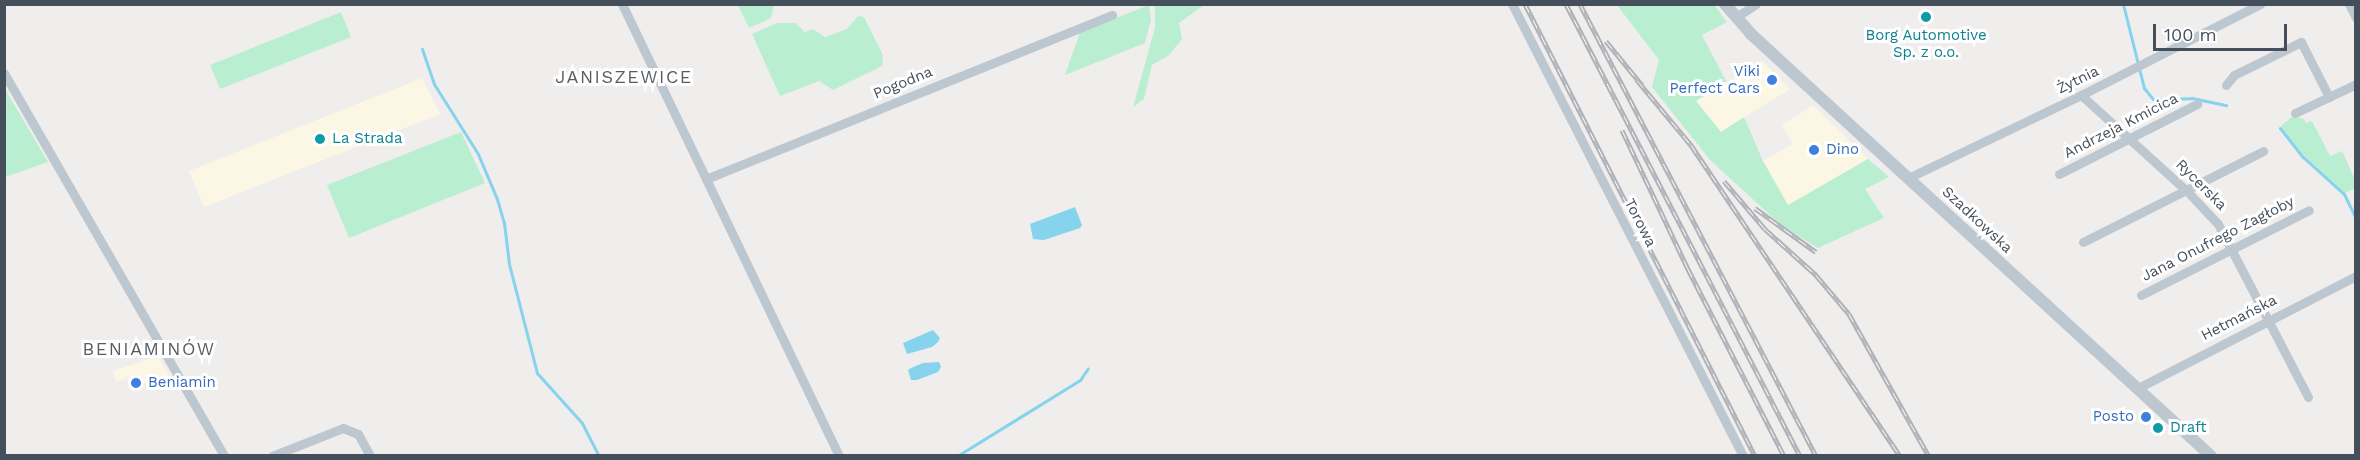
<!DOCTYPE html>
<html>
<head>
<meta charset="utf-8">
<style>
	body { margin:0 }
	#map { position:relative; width:2360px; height:460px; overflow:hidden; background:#f0eded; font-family:"Work Sans",sans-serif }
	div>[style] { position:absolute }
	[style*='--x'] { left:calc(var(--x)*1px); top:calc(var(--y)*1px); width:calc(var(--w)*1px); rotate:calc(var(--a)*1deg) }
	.commercial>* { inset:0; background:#fcf6e5 }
	.green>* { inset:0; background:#b9efd0 }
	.water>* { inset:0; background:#86d3ed }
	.stream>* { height:3px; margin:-1.5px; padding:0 1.5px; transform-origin:1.5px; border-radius:1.5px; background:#86d3ed }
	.minor>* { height:9px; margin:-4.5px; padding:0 4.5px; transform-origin:4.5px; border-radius:4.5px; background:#bdc7d0 }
	.tertiary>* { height:12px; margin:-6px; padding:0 6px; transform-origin:6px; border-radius:6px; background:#bdc7d0 }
	.rail>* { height:5px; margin-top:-2.5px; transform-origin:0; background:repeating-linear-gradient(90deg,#fff 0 9px,#afb2b8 0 18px); box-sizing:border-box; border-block:2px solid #afb2b8 }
	.dots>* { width:16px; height:16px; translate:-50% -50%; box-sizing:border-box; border:3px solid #fff; border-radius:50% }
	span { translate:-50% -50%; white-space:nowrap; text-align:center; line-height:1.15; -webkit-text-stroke:6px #fff; paint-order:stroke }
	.culture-label { font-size:15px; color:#0d838f }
	.left { translate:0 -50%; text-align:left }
	.shop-label { font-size:15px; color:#366cbe }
	.right { translate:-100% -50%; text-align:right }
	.street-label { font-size:15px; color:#454f5b }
	.quarter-label { font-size:18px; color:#595d62; letter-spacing:1.5px }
	.frame { position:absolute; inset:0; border:6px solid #454f5b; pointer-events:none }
	.scale { position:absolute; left:2153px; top:24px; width:134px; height:27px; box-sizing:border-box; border:3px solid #454f5b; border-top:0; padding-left:8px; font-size:18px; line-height:21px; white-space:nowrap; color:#454f5b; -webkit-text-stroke:4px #fff; paint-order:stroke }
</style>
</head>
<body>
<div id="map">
	<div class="commercial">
		<i style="clip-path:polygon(1762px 61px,1790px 89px,1721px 132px,1696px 101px)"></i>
		<i style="clip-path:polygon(422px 78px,440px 114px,204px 207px,189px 171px)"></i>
		<i style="clip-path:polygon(1813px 105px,1868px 159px,1788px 206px,1763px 161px,1793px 144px,1782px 125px)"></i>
		<i style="clip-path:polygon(158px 356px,169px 375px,130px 388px,126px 375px,125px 379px,116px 382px,113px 371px)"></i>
	</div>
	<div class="green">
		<i style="clip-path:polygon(738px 5px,774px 5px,771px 18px,749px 28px)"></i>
		<i style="clip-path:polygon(1149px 5px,1151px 20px,1145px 43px,1065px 75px,1080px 32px)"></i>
		<i style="clip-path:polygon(1155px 5px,1204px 5px,1179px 23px,1182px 39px,1168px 56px,1152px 65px,1144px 99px,1133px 107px,1155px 28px)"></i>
		<i style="clip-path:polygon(1617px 5px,1714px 5px,1727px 22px,1702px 35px,1726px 81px,1696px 101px,1721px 132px,1744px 117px,1763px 161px,1788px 205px,1868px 159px,1889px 177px,1865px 189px,1884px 218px,1818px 248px,1781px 225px,1711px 161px,1652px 87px,1659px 60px)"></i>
		<i style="clip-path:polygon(341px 12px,351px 37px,220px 89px,210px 65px)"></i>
		<i style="clip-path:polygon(858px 16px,864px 17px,883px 55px,882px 66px,833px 90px,819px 81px,780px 96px,752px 34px,777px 23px,796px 23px,805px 32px,813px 29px,825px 37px,847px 29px)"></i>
		<i style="clip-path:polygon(5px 89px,48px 162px,5px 177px,4px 177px)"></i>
		<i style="clip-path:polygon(2293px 116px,2304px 119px,2306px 123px,2312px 121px,2330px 156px,2342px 151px,2355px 180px,2355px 188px,2345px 193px,2300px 152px,2281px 126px)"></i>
		<i style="clip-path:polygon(461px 132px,485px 183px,349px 238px,327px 185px)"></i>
	</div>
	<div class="water">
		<i style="clip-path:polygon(1075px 207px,1082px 225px,1080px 228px,1044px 240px,1033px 239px,1030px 224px)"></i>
		<i style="clip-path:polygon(933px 330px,940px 338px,938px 342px,932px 347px,907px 354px,903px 343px)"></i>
		<i style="clip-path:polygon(939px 362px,941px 367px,938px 372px,917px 380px,911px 380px,908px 370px,911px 368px,923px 363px)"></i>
	</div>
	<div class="stream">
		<i style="--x:2123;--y:4;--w:87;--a:76"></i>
		<i style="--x:2144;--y:88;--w:14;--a:51"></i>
		<i style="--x:2153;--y:99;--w:39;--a:-1"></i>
		<i style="--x:2192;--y:98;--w:35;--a:12"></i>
		<i style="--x:422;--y:49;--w:37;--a:71"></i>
		<i style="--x:434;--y:84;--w:83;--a:57.8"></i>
		<i style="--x:478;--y:154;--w:49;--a:67.1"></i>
		<i style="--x:497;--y:199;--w:25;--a:74"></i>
		<i style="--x:504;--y:223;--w:41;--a:83"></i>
		<i style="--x:509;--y:264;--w:113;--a:75.6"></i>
		<i style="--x:537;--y:373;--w:67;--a:48"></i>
		<i style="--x:582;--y:423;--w:37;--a:63"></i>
		<i style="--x:2280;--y:128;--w:37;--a:52"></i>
		<i style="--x:2303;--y:157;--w:55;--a:42.1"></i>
		<i style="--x:2344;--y:194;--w:28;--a:64"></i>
		<i style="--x:957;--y:456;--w:145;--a:-31.7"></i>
		<i style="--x:1080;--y:380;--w:14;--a:-56"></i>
	</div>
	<div class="minor">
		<i style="--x:622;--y:4;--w:501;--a:64.35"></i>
		<i style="--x:1512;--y:4;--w:508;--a:62.93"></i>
		<i style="--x:2349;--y:4;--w:16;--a:63"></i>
		<i style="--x:1736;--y:17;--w:24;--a:-33"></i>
		<i style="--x:4;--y:73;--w:442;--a:60.1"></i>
		<i style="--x:2226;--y:85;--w:13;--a:-51"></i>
		<i style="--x:2234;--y:75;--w:75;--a:-26.2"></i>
		<i style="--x:2301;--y:42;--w:62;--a:63"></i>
		<i style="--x:2081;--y:95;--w:143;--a:42.2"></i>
		<i style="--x:2187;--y:191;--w:45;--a:46.8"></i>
		<i style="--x:2218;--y:224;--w:195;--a:62.5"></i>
		<i style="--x:2295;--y:113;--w:68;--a:-25.4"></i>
		<i style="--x:2059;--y:174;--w:155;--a:-26.9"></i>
		<i style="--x:1908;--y:178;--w:192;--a:-25.6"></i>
		<i style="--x:2081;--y:95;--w:201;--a:-26.9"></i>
		<i style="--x:706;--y:179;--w:438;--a:-22"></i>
		<i style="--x:2083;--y:242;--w:202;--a:-26.8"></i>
		<i style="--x:2141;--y:295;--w:188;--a:-26.8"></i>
		<i style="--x:2138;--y:388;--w:245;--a:-27.2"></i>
		<i style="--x:272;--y:456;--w:76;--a:-21.5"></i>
		<i style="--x:343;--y:428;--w:16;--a:22"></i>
		<i style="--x:358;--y:434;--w:25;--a:61"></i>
	</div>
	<div class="tertiary">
		<i style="--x:1725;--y:4;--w:40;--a:49"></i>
		<i style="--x:1751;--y:34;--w:624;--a:42.53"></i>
	</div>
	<div class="rail">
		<i style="--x:1525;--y:4;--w:507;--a:63.03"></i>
		<i style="--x:1566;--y:4;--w:509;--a:62.63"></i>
		<i style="--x:1580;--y:4;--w:510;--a:62.43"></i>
		<i style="--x:1606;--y:41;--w:57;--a:50.7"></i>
		<i style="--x:1637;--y:80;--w:85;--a:50.3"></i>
		<i style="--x:1691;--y:145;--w:375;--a:56.1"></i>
		<i style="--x:1622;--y:130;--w:154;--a:64.6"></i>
		<i style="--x:1688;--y:269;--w:210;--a:62.8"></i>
		<i style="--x:1724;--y:181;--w:63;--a:49.5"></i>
		<i style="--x:1765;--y:229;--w:69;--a:42"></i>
		<i style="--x:1816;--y:275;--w:51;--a:49.8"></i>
		<i style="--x:1849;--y:314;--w:162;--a:60.7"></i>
		<i style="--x:1755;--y:208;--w:75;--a:35.8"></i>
	</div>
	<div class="dots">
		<i style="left:1926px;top:17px;background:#0f9aa8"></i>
		<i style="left:1772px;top:80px;background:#3f7fe0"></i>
		<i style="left:320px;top:139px;background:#0f9aa8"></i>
		<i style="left:1814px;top:150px;background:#3f7fe0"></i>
		<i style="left:136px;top:383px;background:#3f7fe0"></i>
		<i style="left:2146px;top:417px;background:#3f7fe0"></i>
		<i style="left:2158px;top:428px;background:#0f9aa8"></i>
	</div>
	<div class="culture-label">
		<span style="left:1926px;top:44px">Borg Automotive<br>Sp. z o.o.</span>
		<span class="left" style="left:332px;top:139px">La Strada</span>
		<span class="left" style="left:2170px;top:428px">Draft</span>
	</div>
	<div class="shop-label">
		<span class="right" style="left:1760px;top:80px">Viki<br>Perfect Cars</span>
		<span class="left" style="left:1826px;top:150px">Dino</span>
		<span class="left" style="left:148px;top:383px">Beniamin</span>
		<span class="right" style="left:2134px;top:417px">Posto</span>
	</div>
	<div class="street-label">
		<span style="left:2078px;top:80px;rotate:-26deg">Żytnia</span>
		<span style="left:903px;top:83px;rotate:-22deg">Pogodna</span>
		<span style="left:2121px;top:126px;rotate:-27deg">Andrzeja Kmicica</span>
		<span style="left:2201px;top:185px;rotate:45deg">Rycerska</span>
		<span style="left:1977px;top:220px;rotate:43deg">Szadkowska</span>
		<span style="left:1640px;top:223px;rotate:63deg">Torowa</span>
		<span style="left:2218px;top:239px;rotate:-27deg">Jana Onufrego Zagłoby</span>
		<span style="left:2239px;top:318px;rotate:-27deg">Hetmańska</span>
	</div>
	<div class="quarter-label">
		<span style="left:624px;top:77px">JANISZEWICE</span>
		<span style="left:149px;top:349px">BENIAMINÓW</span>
	</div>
	<div class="frame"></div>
	<div class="scale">100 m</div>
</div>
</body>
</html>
